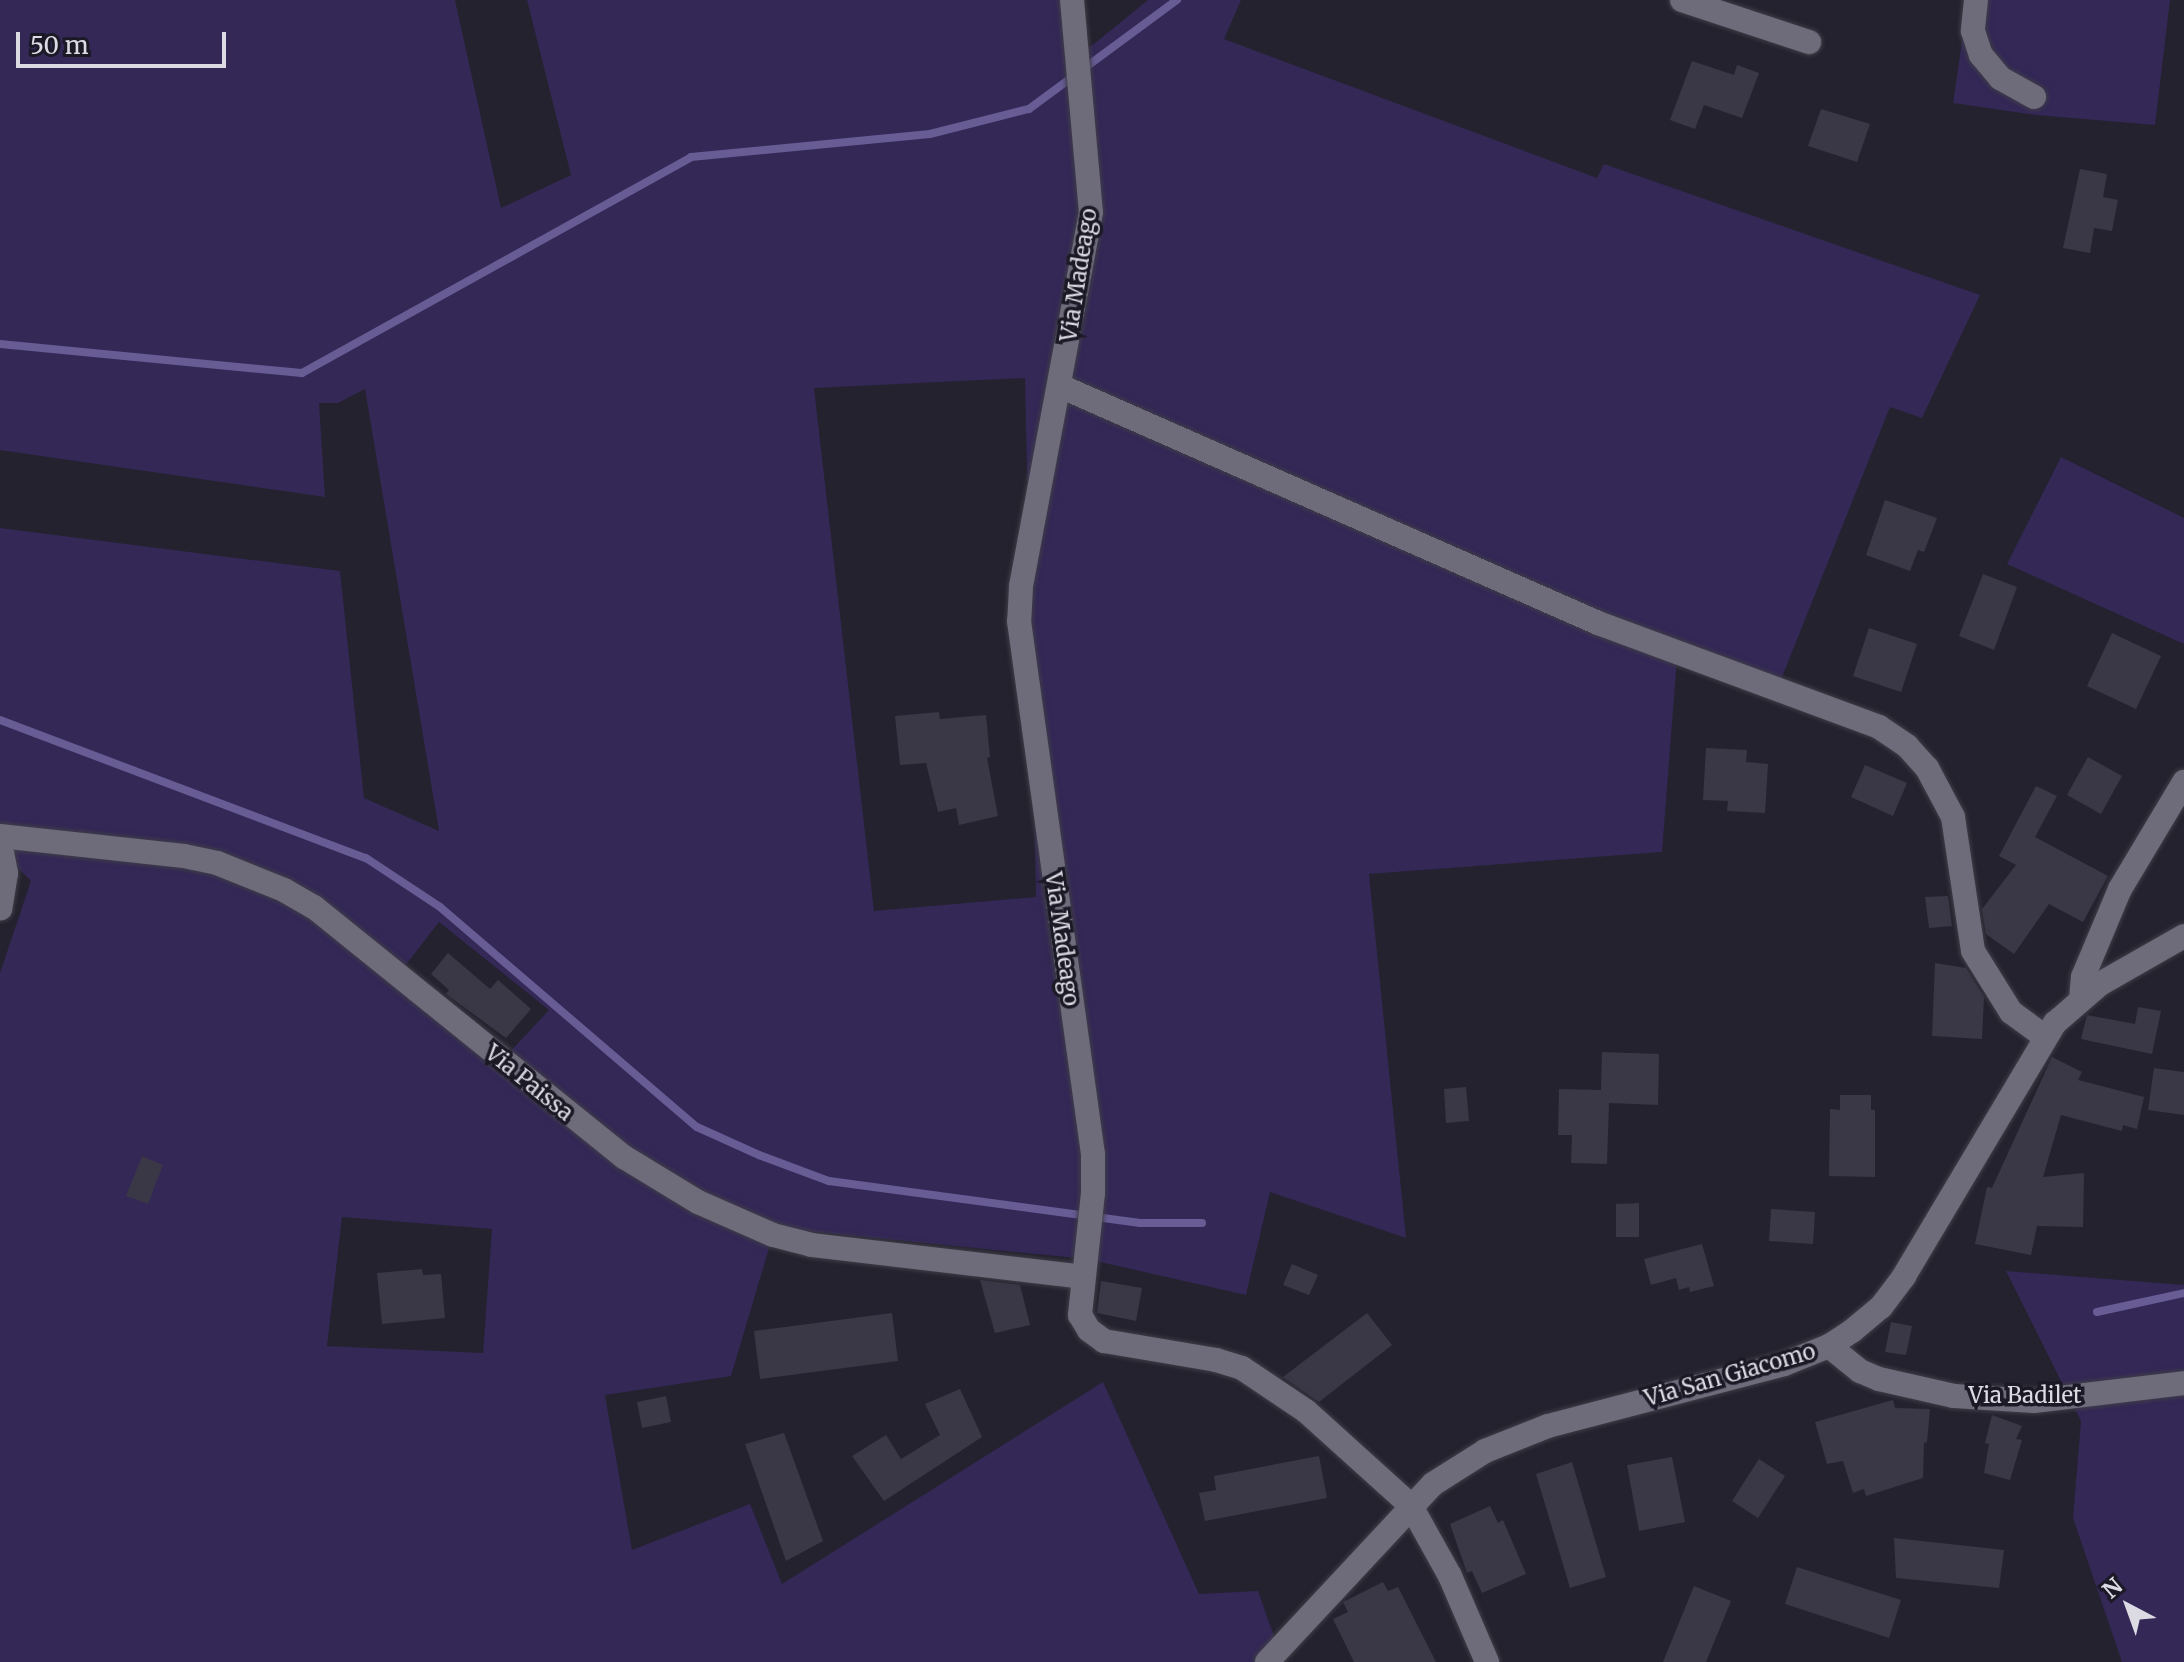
<!DOCTYPE html>
<html>
<head>
<meta charset="utf-8">
<style>
	body { margin:0 }
	#map { position:relative; width:2184px; height:1662px; overflow:hidden; background:#24222e; font-family:Merriweather,serif }
	div>[style] { position:absolute }
	[style*='--x'] { left:calc(var(--x)*1px); top:calc(var(--y)*1px); width:calc(var(--w)*1px); rotate:calc(var(--a)*1deg) }
	.green>* { inset:0; background:#332856 }
	.stream>* { height:8px; margin:-4px; padding:0 4px; transform-origin:4px; border-radius:4px; background:#675c94 }
	.building>* { inset:0; background:#3a3846 }
	.roads { filter:drop-shadow(0 0 2px #3f3d47) drop-shadow(0 0 2px #3f3d47) }
	.minor>* { height:24px; margin:-12px; padding:0 12px; transform-origin:12px; border-radius:12px; background:#6e6b7b }
	span { translate:-50% -50%; white-space:nowrap; text-align:center; line-height:1.15; -webkit-text-stroke:7px #1b1925; paint-order:stroke }
	.street-label { font-size:22px; color:#dcdbe4 }
	.north { position:absolute; left:2088px; top:1566px; width:80px; height:80px; -webkit-text-stroke:6px #1b1925; paint-order:stroke; rotate:319deg; font-size:22px; font-weight:700; line-height:32px; text-align:center; color:#dcdbe4 }
	.north::after { content:''; display:block; margin:auto; width:28px; height:36px; background:#dcdbe4; clip-path:polygon(50% 0,100% 100%,50% 72%,0 100%) }
	.scale { position:absolute; left:16px; top:32px; width:210px; height:36px; box-sizing:border-box; border:4px solid #dcdbe4; border-top:0; padding-left:10px; font-size:24px; line-height:28px; white-space:nowrap; color:#dcdbe4; -webkit-text-stroke:6px #1b1925; paint-order:stroke }
</style>
</head>
<body>
<div id="map">
	<div class="green">
		<i style="clip-path:polygon(evenodd,0 0,455px 0,501px 208px,571px 175px,527px 0,1079px 0,1089px 48px,1148px 0,1241px 0,1224px 39px,1597px 178px,1604px 164px,1980px 295px,1922px 418px,1890px 407px,1780px 682px,1678px 646px,1662px 852px,1369px 874px,1406px 1238px,1270px 1192px,1246px 1295px,1087px 1259px,775px 1228px,731px 1376px,605px 1395px,632px 1550px,750px 1504px,782px 1584px,1103px 1382px,1199px 1594px,1258px 1591px,1283px 1662px,0 1662px,0 973px,31px 881px,0 850px,0 528px,340px 571px,364px 798px,439px 831px,365px 389px,338px 403px,319px 403px,325px 497px,0 450px,0 0,1025px 378px,1036px 897px,874px 911px,814px 388px,1025px 378px,0 0,439px 922px,549px 1010px,508px 1054px,405px 966px,439px 922px,0 0,342px 1217px,492px 1229px,483px 1353px,327px 1346px,342px 1217px)"></i>
		<i style="clip-path:polygon(1968px 0,2170px 0,2155px 125px,2036px 115px,1953px 103px)"></i>
		<i style="clip-path:polygon(2061px 457px,2184px 518px,2184px 644px,2007px 564px)"></i>
		<i style="clip-path:polygon(2006px 1271px,2184px 1285px,2184px 1662px,2122px 1662px,2073px 1518px,2081px 1421px)"></i>
	</div>
	<div class="stream">
		<i style="--x:0;--y:344;--w:303;--a:5.5"></i>
		<i style="--x:302;--y:373;--w:445;--a:-29"></i>
		<i style="--x:691;--y:157;--w:240;--a:-5.5"></i>
		<i style="--x:930;--y:134;--w:102;--a:-14.2"></i>
		<i style="--x:1029;--y:109;--w:184;--a:-36.4"></i>
		<i style="--x:0;--y:720;--w:391;--a:20.7"></i>
		<i style="--x:366;--y:858;--w:89;--a:33.5"></i>
		<i style="--x:440;--y:907;--w:338;--a:40.6"></i>
		<i style="--x:697;--y:1127;--w:68;--a:24.3"></i>
		<i style="--x:759;--y:1155;--w:75;--a:20.4"></i>
		<i style="--x:829;--y:1181;--w:314;--a:7.7"></i>
		<i style="--x:1140;--y:1223;--w:62;--a:0"></i>
		<i style="--x:2097;--y:1312;--w:89;--a:-12.3"></i>
	</div>
	<div class="building">
		<i style="clip-path:polygon(1692px 61px,1734px 75px,1737px 65px,1759px 73px,1742px 118px,1704px 105px,1695px 129px,1670px 120px)"></i>
		<i style="clip-path:polygon(1821px 109px,1870px 124px,1857px 162px,1808px 146px)"></i>
		<i style="clip-path:polygon(2080px 169px,2107px 174px,2103px 197px,2118px 200px,2112px 231px,2094px 228px,2090px 253px,2063px 248px)"></i>
		<i style="clip-path:polygon(1885px 500px,1937px 518px,1924px 552px,1918px 550px,1910px 571px,1866px 555px)"></i>
		<i style="clip-path:polygon(1983px 574px,2017px 587px,1994px 650px,1959px 636px)"></i>
		<i style="clip-path:polygon(1869px 628px,1917px 644px,1901px 692px,1853px 676px)"></i>
		<i style="clip-path:polygon(2112px 633px,2161px 656px,2136px 709px,2087px 686px)"></i>
		<i style="clip-path:polygon(939px 712px,940px 719px,986px 715px,990px 757px,987px 758px,998px 816px,959px 825px,956px 808px,938px 812px,926px 763px,900px 765px,895px 716px)"></i>
		<i style="clip-path:polygon(1706px 748px,1747px 750px,1746px 762px,1768px 764px,1765px 813px,1727px 811px,1728px 801px,1703px 800px)"></i>
		<i style="clip-path:polygon(2088px 757px,2122px 776px,2101px 814px,2067px 795px)"></i>
		<i style="clip-path:polygon(1865px 765px,1907px 783px,1893px 816px,1851px 797px)"></i>
		<i style="clip-path:polygon(2036px 786px,2057px 796px,2035px 837px,2108px 876px,2083px 922px,2049px 904px,2014px 954px,1986px 934px,1982px 909px,2016px 865px,1999px 856px)"></i>
		<i style="clip-path:polygon(1948px 896px,1952px 926px,1929px 928px,1925px 897px)"></i>
		<i style="clip-path:polygon(448px 953px,490px 989px,498px 980px,531px 1009px,506px 1038px,446px 994px,449px 990px,431px 974px)"></i>
		<i style="clip-path:polygon(1935px 963px,1966px 968px,1984px 997px,1982px 1039px,1932px 1036px)"></i>
		<i style="clip-path:polygon(2138px 1007px,2161px 1011px,2152px 1054px,2081px 1039px,2087px 1015px,2135px 1024px)"></i>
		<i style="clip-path:polygon(1602px 1052px,1659px 1054px,1658px 1105px,1609px 1103px,1607px 1164px,1571px 1163px,1572px 1135px,1558px 1135px,1559px 1089px,1601px 1090px)"></i>
		<i style="clip-path:polygon(2052px 1057px,2082px 1072px,2078px 1080px,2144px 1097px,2137px 1129px,2123px 1125px,2122px 1131px,2061px 1115px,2043px 1177px,2084px 1173px,2083px 1227px,2037px 1226px,2031px 1255px,1975px 1244px,1987px 1187px,1992px 1188px)"></i>
		<i style="clip-path:polygon(2154px 1068px,2184px 1072px,2184px 1115px,2148px 1110px)"></i>
		<i style="clip-path:polygon(1466px 1087px,1469px 1121px,1446px 1123px,1444px 1089px)"></i>
		<i style="clip-path:polygon(1840px 1095px,1871px 1095px,1871px 1110px,1875px 1110px,1875px 1177px,1829px 1176px,1830px 1109px,1840px 1110px)"></i>
		<i style="clip-path:polygon(142px 1156px,163px 1165px,148px 1204px,126px 1196px)"></i>
		<i style="clip-path:polygon(1639px 1203px,1639px 1237px,1616px 1237px,1616px 1204px)"></i>
		<i style="clip-path:polygon(1771px 1209px,1815px 1212px,1813px 1244px,1769px 1241px)"></i>
		<i style="clip-path:polygon(1702px 1244px,1714px 1286px,1690px 1292px,1689px 1287px,1679px 1290px,1676px 1278px,1651px 1285px,1644px 1259px)"></i>
		<i style="clip-path:polygon(1292px 1264px,1318px 1275px,1309px 1295px,1283px 1285px)"></i>
		<i style="clip-path:polygon(422px 1269px,423px 1275px,441px 1274px,445px 1318px,382px 1324px,377px 1273px)"></i>
		<i style="clip-path:polygon(980px 1280px,1020px 1285px,1030px 1325px,995px 1333px)"></i>
		<i style="clip-path:polygon(1101px 1281px,1142px 1288px,1136px 1321px,1097px 1313px)"></i>
		<i style="clip-path:polygon(892px 1313px,898px 1361px,760px 1379px,754px 1331px)"></i>
		<i style="clip-path:polygon(1367px 1313px,1392px 1345px,1319px 1402px,1283px 1377px)"></i>
		<i style="clip-path:polygon(1891px 1322px,1912px 1326px,1906px 1355px,1885px 1352px)"></i>
		<i style="clip-path:polygon(960px 1389px,982px 1437px,884px 1501px,852px 1456px,886px 1435px,901px 1459px,940px 1435px,925px 1404px)"></i>
		<i style="clip-path:polygon(666px 1396px,671px 1422px,642px 1428px,637px 1402px)"></i>
		<i style="clip-path:polygon(1893px 1400px,1895px 1408px,1930px 1409px,1927px 1442px,1924px 1443px,1923px 1478px,1866px 1496px,1864px 1489px,1853px 1493px,1843px 1461px,1827px 1464px,1815px 1422px)"></i>
		<i style="clip-path:polygon(1992px 1415px,2022px 1426px,2016px 1439px,2022px 1440px,2010px 1480px,1984px 1473px,1989px 1444px,1985px 1443px)"></i>
		<i style="clip-path:polygon(784px 1433px,823px 1541px,786px 1561px,745px 1444px)"></i>
		<i style="clip-path:polygon(1319px 1456px,1327px 1498px,1205px 1521px,1199px 1493px,1216px 1490px,1214px 1476px)"></i>
		<i style="clip-path:polygon(1672px 1457px,1685px 1522px,1639px 1531px,1627px 1465px)"></i>
		<i style="clip-path:polygon(1759px 1459px,1785px 1476px,1758px 1518px,1732px 1501px)"></i>
		<i style="clip-path:polygon(1572px 1462px,1606px 1577px,1570px 1588px,1536px 1474px)"></i>
		<i style="clip-path:polygon(1490px 1506px,1498px 1523px,1503px 1520px,1526px 1574px,1482px 1593px,1472px 1571px,1467px 1573px,1450px 1524px)"></i>
		<i style="clip-path:polygon(1894px 1538px,2004px 1550px,1999px 1588px,1896px 1578px)"></i>
		<i style="clip-path:polygon(1797px 1567px,1901px 1600px,1889px 1638px,1785px 1604px)"></i>
		<i style="clip-path:polygon(1383px 1582px,1388px 1591px,1398px 1587px,1436px 1662px,1354px 1662px,1333px 1619px,1348px 1612px,1343px 1602px)"></i>
		<i style="clip-path:polygon(1694px 1586px,1731px 1601px,1706px 1662px,1663px 1662px)"></i>
	</div>
	<div class="roads">
		<div class="minor">
			<i style="--x:1072;--y:0;--w:213;--a:84.9"></i>
			<i style="--x:1091;--y:212;--w:381;--a:100.6"></i>
			<i style="--x:1021;--y:587;--w:34;--a:93"></i>
			<i style="--x:1019;--y:621;--w:538;--a:82.1"></i>
			<i style="--x:1093;--y:1154;--w:39;--a:90"></i>
			<i style="--x:1093;--y:1193;--w:123;--a:96.1"></i>
			<i style="--x:1080;--y:1315;--w:17;--a:59"></i>
			<i style="--x:1089;--y:1330;--w:19;--a:36"></i>
			<i style="--x:1104;--y:1341;--w:114;--a:9.6"></i>
			<i style="--x:1216;--y:1360;--w:27;--a:17"></i>
			<i style="--x:1242;--y:1368;--w:77;--a:33.9"></i>
			<i style="--x:1306;--y:1411;--w:142;--a:42.1"></i>
			<i style="--x:1411;--y:1506;--w:80;--a:60.9"></i>
			<i style="--x:1450;--y:1576;--w:94;--a:66.7"></i>
			<i style="--x:1682;--y:0;--w:134;--a:18.3"></i>
			<i style="--x:1976;--y:0;--w:31;--a:96"></i>
			<i style="--x:1973;--y:31;--w:25;--a:72"></i>
			<i style="--x:1981;--y:55;--w:30;--a:50"></i>
			<i style="--x:2000;--y:78;--w:39;--a:29"></i>
			<i style="--x:1060;--y:386;--w:588;--a:23.77"></i>
			<i style="--x:1598;--y:623;--w:300;--a:20.3"></i>
			<i style="--x:1879;--y:727;--w:34;--a:34"></i>
			<i style="--x:1907;--y:746;--w:30;--a:48"></i>
			<i style="--x:1927;--y:768;--w:55;--a:62"></i>
			<i style="--x:1953;--y:817;--w:135;--a:81.5"></i>
			<i style="--x:1973;--y:951;--w:72;--a:58.1"></i>
			<i style="--x:2011;--y:1012;--w:42;--a:36.3"></i>
			<i style="--x:0;--y:836;--w:185;--a:6.2"></i>
			<i style="--x:184;--y:856;--w:34;--a:12"></i>
			<i style="--x:217;--y:863;--w:72;--a:21.9"></i>
			<i style="--x:284;--y:890;--w:34;--a:30"></i>
			<i style="--x:314;--y:907;--w:398;--a:38.9"></i>
			<i style="--x:624;--y:1157;--w:87;--a:31.3"></i>
			<i style="--x:698;--y:1202;--w:82;--a:23.7"></i>
			<i style="--x:773;--y:1235;--w:40;--a:14.4"></i>
			<i style="--x:812;--y:1245;--w:273;--a:6.7"></i>
			<i style="--x:0;--y:842;--w:32;--a:79"></i>
			<i style="--x:6;--y:873;--w:36;--a:99"></i>
			<i style="--x:2081;--y:999;--w:22;--a:-85"></i>
			<i style="--x:2083;--y:977;--w:95;--a:-67.2"></i>
			<i style="--x:2120;--y:889;--w:125;--a:-59.1"></i>
			<i style="--x:1829;--y:1346;--w:40;--a:39"></i>
			<i style="--x:1860;--y:1371;--w:21;--a:23"></i>
			<i style="--x:1879;--y:1379;--w:77;--a:12.8"></i>
			<i style="--x:1954;--y:1396;--w:80;--a:3.6"></i>
			<i style="--x:2034;--y:1401;--w:151;--a:-6.8"></i>
			<i style="--x:1267;--y:1662;--w:243;--a:-47"></i>
			<i style="--x:1433;--y:1484;--w:62;--a:-32.4"></i>
			<i style="--x:1485;--y:1451;--w:68;--a:-21.6"></i>
			<i style="--x:1548;--y:1426;--w:244;--a:-14.7"></i>
			<i style="--x:1784;--y:1364;--w:48;--a:-21.8"></i>
			<i style="--x:1829;--y:1346;--w:27;--a:-33"></i>
			<i style="--x:1852;--y:1331;--w:38;--a:-40"></i>
			<i style="--x:1881;--y:1307;--w:39;--a:-53"></i>
			<i style="--x:1904;--y:1276;--w:295;--a:-59.2"></i>
			<i style="--x:2055;--y:1023;--w:60;--a:-40.9"></i>
			<i style="--x:2100;--y:984;--w:97;--a:-29.7"></i>
		</div>
	</div>
	<div class="street-label">
		<span style="left:1079px;top:275px;rotate:-81deg">Via Madeago</span>
		<span style="left:1062px;top:939px;rotate:82deg">Via Madeago</span>
		<span style="left:529px;top:1083px;rotate:39deg">Via Paissa</span>
		<span style="left:1730px;top:1375px;rotate:-16deg">Via San Giacomo</span>
		<span style="left:2025px;top:1396px">Via Badilet</span>
	</div>
	<div class="north">N</div>
	<div class="scale">50 m</div>
</div>
</body>
</html>
